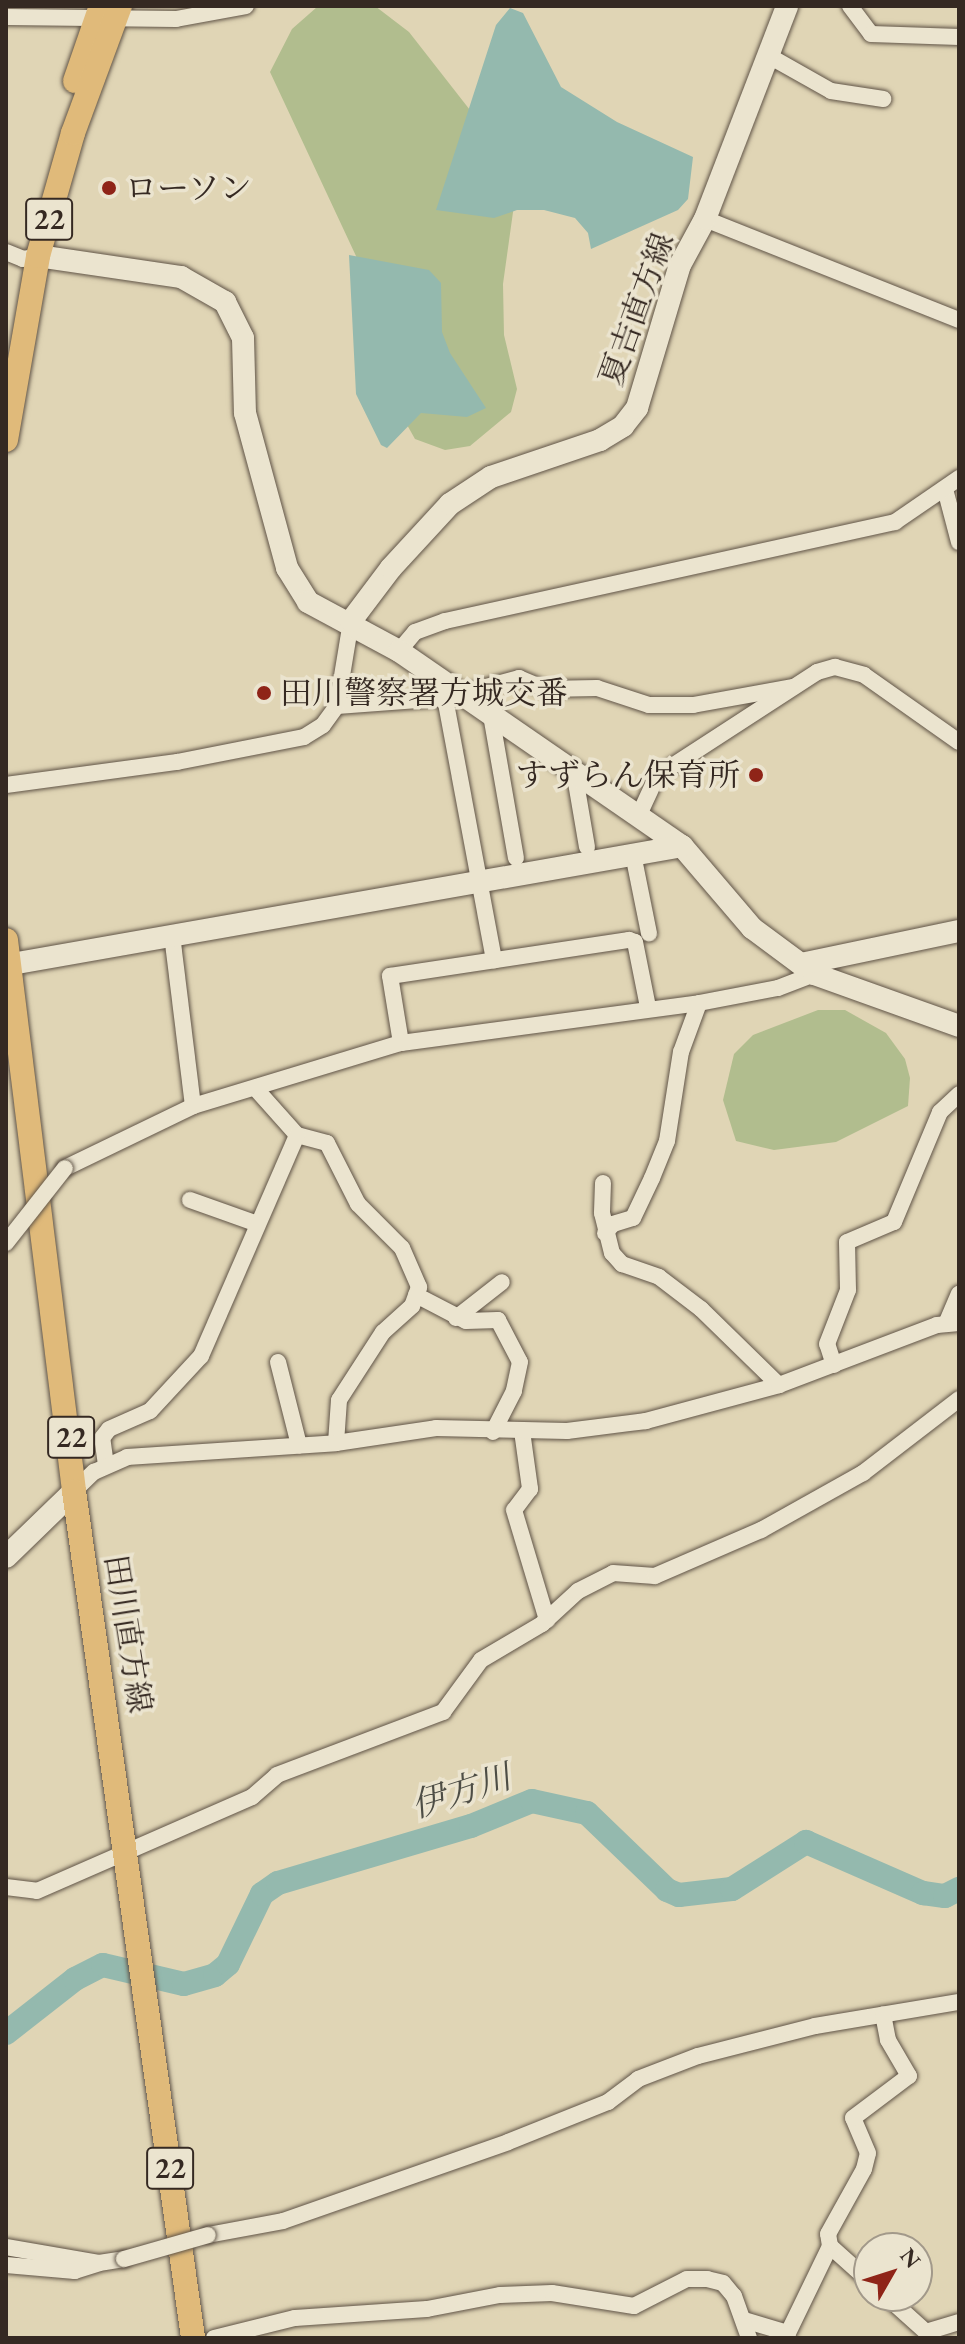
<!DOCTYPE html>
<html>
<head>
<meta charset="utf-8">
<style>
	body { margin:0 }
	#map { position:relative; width:965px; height:2344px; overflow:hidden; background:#e0d5b5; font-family:"EB Garamond","Noto Serif JP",serif }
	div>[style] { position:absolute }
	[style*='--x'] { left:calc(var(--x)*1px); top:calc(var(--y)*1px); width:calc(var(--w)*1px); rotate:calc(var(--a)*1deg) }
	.green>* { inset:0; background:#b1bd8e }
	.water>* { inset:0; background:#94b9ae }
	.river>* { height:24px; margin:-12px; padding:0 12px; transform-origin:12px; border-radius:12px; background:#94b9ae }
	.roads { filter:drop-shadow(0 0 2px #605447) drop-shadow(0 0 2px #605447) }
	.street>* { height:16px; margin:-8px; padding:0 8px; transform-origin:8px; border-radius:8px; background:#ebe4cf }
	.secondary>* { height:22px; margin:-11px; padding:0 11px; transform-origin:11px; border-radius:11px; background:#ebe4cf }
	.primary>* { height:24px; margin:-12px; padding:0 12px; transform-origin:12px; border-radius:12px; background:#e0ba7a }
	.bridges { filter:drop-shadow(0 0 2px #605447) drop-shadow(0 0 2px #605447) }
	.street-bridge>* { height:16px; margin:-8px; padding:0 8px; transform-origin:8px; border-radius:8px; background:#ebe4cf }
	.dots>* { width:22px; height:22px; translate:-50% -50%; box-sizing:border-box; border:4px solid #ebe4cf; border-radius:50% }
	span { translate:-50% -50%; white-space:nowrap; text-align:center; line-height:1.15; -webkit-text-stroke:7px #ebe4cf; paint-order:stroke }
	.shield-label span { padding:2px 6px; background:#ebe4cf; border:2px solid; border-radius:6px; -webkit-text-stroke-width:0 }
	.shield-label { font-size:30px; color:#352922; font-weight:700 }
	.poi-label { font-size:32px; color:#352922 }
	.left { translate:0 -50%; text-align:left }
	.right { translate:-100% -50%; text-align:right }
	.street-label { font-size:32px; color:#352922 }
	.water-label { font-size:34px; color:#4d4d45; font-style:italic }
	.frame { position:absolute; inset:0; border:8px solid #352922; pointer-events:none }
	.north { position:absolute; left:853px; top:2232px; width:80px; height:80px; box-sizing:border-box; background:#ebe4cf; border:2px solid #a2998a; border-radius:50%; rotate:51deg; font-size:22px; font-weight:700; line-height:32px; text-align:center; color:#352922 }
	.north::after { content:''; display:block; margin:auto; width:28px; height:36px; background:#8f2418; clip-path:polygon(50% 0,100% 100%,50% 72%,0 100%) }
</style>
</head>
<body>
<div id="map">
	<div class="green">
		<i style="clip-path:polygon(375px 6px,409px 32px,484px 128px,514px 205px,503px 284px,504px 335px,517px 389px,511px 412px,470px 446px,445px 450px,415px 439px,406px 423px,356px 256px,270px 72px,292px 29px,317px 7px)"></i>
		<i style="clip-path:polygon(818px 1010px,845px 1010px,886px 1033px,905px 1059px,910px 1078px,908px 1106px,836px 1142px,774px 1150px,736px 1141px,723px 1100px,734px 1054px,753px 1035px)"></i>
	</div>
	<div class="water">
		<i style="clip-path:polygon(510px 8px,523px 13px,561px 87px,617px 122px,693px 157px,688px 199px,678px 210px,591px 249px,588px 233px,575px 218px,544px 210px,517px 210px,494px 218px,436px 210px,496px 25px)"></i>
		<i style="clip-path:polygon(349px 255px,429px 270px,441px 283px,442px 332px,450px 353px,486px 408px,467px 417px,421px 413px,387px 448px,381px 445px,356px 394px)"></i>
	</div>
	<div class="river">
		<i style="--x:6;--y:2033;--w:88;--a:-38"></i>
		<i style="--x:75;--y:1979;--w:31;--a:-27"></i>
		<i style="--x:103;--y:1965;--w:83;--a:13.2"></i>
		<i style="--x:184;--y:1984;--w:32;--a:-16"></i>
		<i style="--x:215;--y:1975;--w:17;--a:-40"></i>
		<i style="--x:228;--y:1964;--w:78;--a:-64.1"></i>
		<i style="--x:262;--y:1894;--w:19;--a:-35"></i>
		<i style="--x:278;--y:1883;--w:201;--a:-16.5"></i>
		<i style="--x:471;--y:1826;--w:66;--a:-22.3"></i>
		<i style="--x:532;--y:1801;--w:56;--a:12.3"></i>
		<i style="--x:587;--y:1813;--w:111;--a:43.9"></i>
		<i style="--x:667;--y:1890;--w:13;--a:23"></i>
		<i style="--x:679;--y:1895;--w:53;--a:-6.5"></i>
		<i style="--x:732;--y:1889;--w:88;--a:-32.4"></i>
		<i style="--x:806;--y:1842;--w:128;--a:23.6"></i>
		<i style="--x:923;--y:1893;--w:22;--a:8"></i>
		<i style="--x:945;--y:1896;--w:16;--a:-27"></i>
	</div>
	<div class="roads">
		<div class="street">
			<i style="--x:850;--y:6;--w:35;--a:53"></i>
			<i style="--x:871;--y:34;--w:88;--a:2"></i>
			<i style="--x:6;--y:17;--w:170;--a:0.7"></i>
			<i style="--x:176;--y:19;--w:71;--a:-10.5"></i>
			<i style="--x:769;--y:56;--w:71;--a:29.4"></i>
			<i style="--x:831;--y:91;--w:53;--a:8.7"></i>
			<i style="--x:705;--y:219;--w:273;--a:21.7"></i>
			<i style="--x:6;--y:252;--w:18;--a:22"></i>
			<i style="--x:23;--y:259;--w:15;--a:-11"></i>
			<i style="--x:945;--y:489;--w:55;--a:75.2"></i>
			<i style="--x:399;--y:651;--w:25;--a:-50"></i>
			<i style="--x:415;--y:632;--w:32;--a:-20"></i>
			<i style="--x:445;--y:621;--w:461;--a:-12.4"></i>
			<i style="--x:895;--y:522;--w:78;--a:-34.5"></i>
			<i style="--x:445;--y:698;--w:267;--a:79.4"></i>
			<i style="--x:337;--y:706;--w:108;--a:-4.2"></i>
			<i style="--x:445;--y:698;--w:77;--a:-15.1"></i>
			<i style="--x:519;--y:678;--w:28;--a:23"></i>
			<i style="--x:545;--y:689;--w:52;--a:-1.1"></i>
			<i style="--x:597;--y:688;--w:55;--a:18.1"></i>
			<i style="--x:649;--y:705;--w:44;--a:0"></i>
			<i style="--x:693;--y:705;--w:102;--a:-10.2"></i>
			<i style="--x:491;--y:715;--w:145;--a:80.1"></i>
			<i style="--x:574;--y:771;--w:77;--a:80.3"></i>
			<i style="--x:6;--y:785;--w:173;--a:-7.7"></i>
			<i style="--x:177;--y:762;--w:129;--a:-11.1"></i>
			<i style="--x:304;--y:737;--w:22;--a:-32"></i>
			<i style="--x:323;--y:725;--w:24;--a:-54"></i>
			<i style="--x:337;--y:706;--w:86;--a:-80.6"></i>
			<i style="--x:639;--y:815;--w:43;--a:-65.2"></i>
			<i style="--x:657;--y:776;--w:191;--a:-33"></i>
			<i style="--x:817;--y:672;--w:19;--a:-16"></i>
			<i style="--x:835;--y:667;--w:30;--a:15"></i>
			<i style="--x:864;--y:675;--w:116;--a:35.2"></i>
			<i style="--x:633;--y:854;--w:81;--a:78.6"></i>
			<i style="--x:172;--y:935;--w:172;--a:83"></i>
			<i style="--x:401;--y:1043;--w:68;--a:-99.3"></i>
			<i style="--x:390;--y:976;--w:242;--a:-8.6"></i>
			<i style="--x:629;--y:940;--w:6;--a:18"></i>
			<i style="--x:635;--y:942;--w:66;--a:78.7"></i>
			<i style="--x:256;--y:1089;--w:62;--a:48.3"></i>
			<i style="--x:297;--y:1135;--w:31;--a:15"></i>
			<i style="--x:327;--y:1143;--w:68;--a:63.1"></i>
			<i style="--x:358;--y:1204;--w:62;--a:45"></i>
			<i style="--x:402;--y:1248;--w:43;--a:66.4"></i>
			<i style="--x:419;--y:1287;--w:20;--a:110"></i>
			<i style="--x:412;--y:1306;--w:39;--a:138"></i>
			<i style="--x:383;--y:1332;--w:81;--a:122.9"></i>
			<i style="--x:339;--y:1400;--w:43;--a:94"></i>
			<i style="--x:65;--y:1168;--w:142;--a:-25.8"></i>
			<i style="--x:193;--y:1106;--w:217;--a:-16.9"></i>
			<i style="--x:401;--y:1043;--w:301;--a:-7.6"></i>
			<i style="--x:699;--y:1003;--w:80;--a:-10.8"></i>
			<i style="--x:778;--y:988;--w:39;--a:-21"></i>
			<i style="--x:603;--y:1183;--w:30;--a:92"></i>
			<i style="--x:602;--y:1213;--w:41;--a:76"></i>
			<i style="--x:612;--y:1253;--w:15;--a:48"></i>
			<i style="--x:622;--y:1264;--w:39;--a:19"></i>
			<i style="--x:659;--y:1277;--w:53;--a:37.3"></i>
			<i style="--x:701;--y:1309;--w:109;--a:44.3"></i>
			<i style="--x:190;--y:1200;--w:69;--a:19.5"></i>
			<i style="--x:605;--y:1233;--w:12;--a:-48"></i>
			<i style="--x:613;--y:1224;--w:21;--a:-17"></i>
			<i style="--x:633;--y:1218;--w:44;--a:-64.6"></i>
			<i style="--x:652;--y:1178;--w:40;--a:-68"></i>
			<i style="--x:667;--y:1141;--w:90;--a:-81.1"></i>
			<i style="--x:681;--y:1052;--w:52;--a:-69.8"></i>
			<i style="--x:416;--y:1295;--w:56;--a:27.5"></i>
			<i style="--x:466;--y:1321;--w:32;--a:-2"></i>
			<i style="--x:498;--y:1320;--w:47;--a:62.4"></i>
			<i style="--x:520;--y:1362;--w:30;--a:102"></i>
			<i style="--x:514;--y:1391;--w:46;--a:117.1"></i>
			<i style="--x:456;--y:1318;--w:58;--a:-38"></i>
			<i style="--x:946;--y:1324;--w:33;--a:-67"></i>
			<i style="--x:278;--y:1362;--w:86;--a:75.8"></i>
			<i style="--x:834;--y:1365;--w:22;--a:-108"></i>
			<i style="--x:827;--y:1344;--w:58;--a:-68.7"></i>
			<i style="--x:848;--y:1290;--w:48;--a:-91.2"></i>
			<i style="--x:847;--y:1242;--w:51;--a:-23.1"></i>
			<i style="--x:894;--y:1222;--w:119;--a:-67.3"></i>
			<i style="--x:940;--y:1112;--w:26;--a:-43"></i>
			<i style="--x:522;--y:1431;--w:59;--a:82.1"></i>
			<i style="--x:530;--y:1489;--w:26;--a:127"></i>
			<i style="--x:514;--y:1510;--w:115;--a:73.3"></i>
			<i style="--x:106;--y:1465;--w:27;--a:-98"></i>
			<i style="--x:102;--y:1438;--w:11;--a:-52"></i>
			<i style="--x:109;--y:1429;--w:45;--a:-23.7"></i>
			<i style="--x:150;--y:1411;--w:75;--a:-47.2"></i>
			<i style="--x:201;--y:1356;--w:241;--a:-66.5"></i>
			<i style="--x:74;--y:1491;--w:28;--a:-44"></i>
			<i style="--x:94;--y:1472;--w:36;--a:-24"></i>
			<i style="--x:127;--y:1457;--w:209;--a:-3.8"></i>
			<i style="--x:336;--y:1443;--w:101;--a:-8.5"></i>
			<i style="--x:436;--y:1428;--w:131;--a:1.3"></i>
			<i style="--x:567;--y:1431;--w:80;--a:-7.2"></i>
			<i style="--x:646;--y:1421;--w:138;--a:-15.1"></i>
			<i style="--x:779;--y:1385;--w:169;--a:-20.8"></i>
			<i style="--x:937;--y:1325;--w:22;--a:-5"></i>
			<i style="--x:6;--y:1887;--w:31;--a:7"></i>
			<i style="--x:37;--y:1891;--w:235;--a:-23.6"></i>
			<i style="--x:252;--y:1797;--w:33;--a:-41"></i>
			<i style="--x:277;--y:1775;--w:178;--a:-20.8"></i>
			<i style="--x:443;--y:1712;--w:64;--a:-53.8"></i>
			<i style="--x:481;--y:1660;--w:71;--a:-30.5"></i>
			<i style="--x:542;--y:1624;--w:49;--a:-42.5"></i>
			<i style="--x:578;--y:1591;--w:39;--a:-27"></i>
			<i style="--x:613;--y:1573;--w:42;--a:4.1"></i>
			<i style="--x:655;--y:1576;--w:116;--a:-23.5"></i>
			<i style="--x:761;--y:1530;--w:117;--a:-29.2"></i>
			<i style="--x:863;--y:1473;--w:121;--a:-37.6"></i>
			<i style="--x:208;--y:2235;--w:76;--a:-10.6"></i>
			<i style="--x:283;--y:2221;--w:238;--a:-19.3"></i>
			<i style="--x:508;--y:2142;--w:108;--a:-21.8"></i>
			<i style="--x:608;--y:2102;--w:38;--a:-37"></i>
			<i style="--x:638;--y:2079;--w:64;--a:-21"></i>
			<i style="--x:698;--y:2056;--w:121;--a:-14.4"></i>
			<i style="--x:815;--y:2026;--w:146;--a:-9.5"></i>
			<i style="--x:830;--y:2246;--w:52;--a:41.9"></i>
			<i style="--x:6;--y:2247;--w:94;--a:9.8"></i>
			<i style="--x:99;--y:2263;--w:25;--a:-9"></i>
			<i style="--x:6;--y:2265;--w:69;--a:5"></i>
			<i style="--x:75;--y:2271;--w:25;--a:-18"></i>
			<i style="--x:886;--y:2296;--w:54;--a:42"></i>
			<i style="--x:926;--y:2332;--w:34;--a:-17"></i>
			<i style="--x:744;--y:2320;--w:46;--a:16.5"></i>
			<i style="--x:788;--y:2333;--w:97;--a:-64.2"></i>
			<i style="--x:830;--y:2246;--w:12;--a:-99"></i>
			<i style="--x:828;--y:2234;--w:74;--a:-61"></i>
			<i style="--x:864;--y:2169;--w:16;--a:-76"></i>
			<i style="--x:868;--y:2153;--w:38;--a:-113"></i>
			<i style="--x:853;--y:2118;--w:70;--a:-36.9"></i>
			<i style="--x:909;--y:2076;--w:42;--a:-120.3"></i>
			<i style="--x:888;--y:2040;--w:26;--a:-101"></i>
			<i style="--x:214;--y:2338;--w:83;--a:-13.9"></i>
			<i style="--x:295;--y:2318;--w:132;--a:-3.9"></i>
			<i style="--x:427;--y:2309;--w:74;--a:-10.9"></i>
			<i style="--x:500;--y:2295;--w:52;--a:-2.2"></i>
			<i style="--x:552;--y:2293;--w:83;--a:9"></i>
			<i style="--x:634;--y:2306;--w:59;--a:-27"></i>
			<i style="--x:687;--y:2279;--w:20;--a:0"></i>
			<i style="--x:707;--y:2279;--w:16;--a:14"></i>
			<i style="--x:723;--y:2283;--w:17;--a:50"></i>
			<i style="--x:734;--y:2296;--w:45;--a:70.3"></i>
		</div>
		<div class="secondary">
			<i style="--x:38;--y:256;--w:145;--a:8.4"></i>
			<i style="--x:181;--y:277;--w:51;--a:29.6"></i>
			<i style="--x:225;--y:302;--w:40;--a:63.4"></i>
			<i style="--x:243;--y:338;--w:75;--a:88.5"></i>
			<i style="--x:245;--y:413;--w:161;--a:74.8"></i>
			<i style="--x:287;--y:568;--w:40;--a:58"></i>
			<i style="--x:308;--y:602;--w:103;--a:28.3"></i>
			<i style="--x:399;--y:651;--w:344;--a:34.6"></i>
			<i style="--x:682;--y:846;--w:108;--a:49.5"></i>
			<i style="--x:752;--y:928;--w:77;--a:36.6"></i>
			<i style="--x:814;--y:974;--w:154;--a:19.7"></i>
			<i style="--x:351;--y:621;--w:66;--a:-53"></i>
			<i style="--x:391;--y:568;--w:87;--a:-47.3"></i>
			<i style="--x:450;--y:504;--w:49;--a:-33.4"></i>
			<i style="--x:491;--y:477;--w:115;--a:-18.7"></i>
			<i style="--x:600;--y:440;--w:27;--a:-31"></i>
			<i style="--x:623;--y:426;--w:23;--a:-52"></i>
			<i style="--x:637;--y:408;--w:149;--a:-73.3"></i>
			<i style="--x:680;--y:265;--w:52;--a:-61.5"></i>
			<i style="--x:705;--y:219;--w:228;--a:-68.9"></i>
			<i style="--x:801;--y:964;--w:161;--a:-11.8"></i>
			<i style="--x:6;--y:965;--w:686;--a:-9.98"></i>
			<i style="--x:6;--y:1557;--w:95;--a:-44.1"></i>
		</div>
		<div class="primary">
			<i style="--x:75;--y:81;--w:79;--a:-70.9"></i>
			<i style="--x:6;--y:440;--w:187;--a:-80.1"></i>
			<i style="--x:38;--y:256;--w:128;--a:-74.1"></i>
			<i style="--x:73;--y:133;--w:135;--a:-69.7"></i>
			<i style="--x:6;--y:940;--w:555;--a:82.96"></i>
			<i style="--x:74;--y:1491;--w:855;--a:82"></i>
		</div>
	</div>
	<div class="bridges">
		<div class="street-bridge">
			<i style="--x:6;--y:1243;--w:95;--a:-51.8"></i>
			<i style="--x:124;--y:2259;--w:87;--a:-15.9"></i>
		</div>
	</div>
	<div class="dots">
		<i style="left:109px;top:188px;background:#8f2418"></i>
		<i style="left:264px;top:693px;background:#8f2418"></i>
		<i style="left:756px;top:775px;background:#8f2418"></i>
	</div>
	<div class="shield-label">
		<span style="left:49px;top:219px">22</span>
		<span style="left:71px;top:1437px">22</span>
		<span style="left:170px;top:2168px">22</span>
	</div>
	<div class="poi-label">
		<span class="left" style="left:125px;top:188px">ローソン</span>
		<span class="left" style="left:280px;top:693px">田川警察署方城交番</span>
		<span class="right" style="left:740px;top:775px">すずらん保育所</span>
	</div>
	<div class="street-label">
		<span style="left:637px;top:309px;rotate:-70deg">夏吉直方線</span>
		<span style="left:128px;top:1634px;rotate:81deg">田川直方線</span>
	</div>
	<div class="water-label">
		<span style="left:461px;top:1791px;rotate:-18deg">伊方川</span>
	</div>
	<div class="frame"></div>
	<div class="north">N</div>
</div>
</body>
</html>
